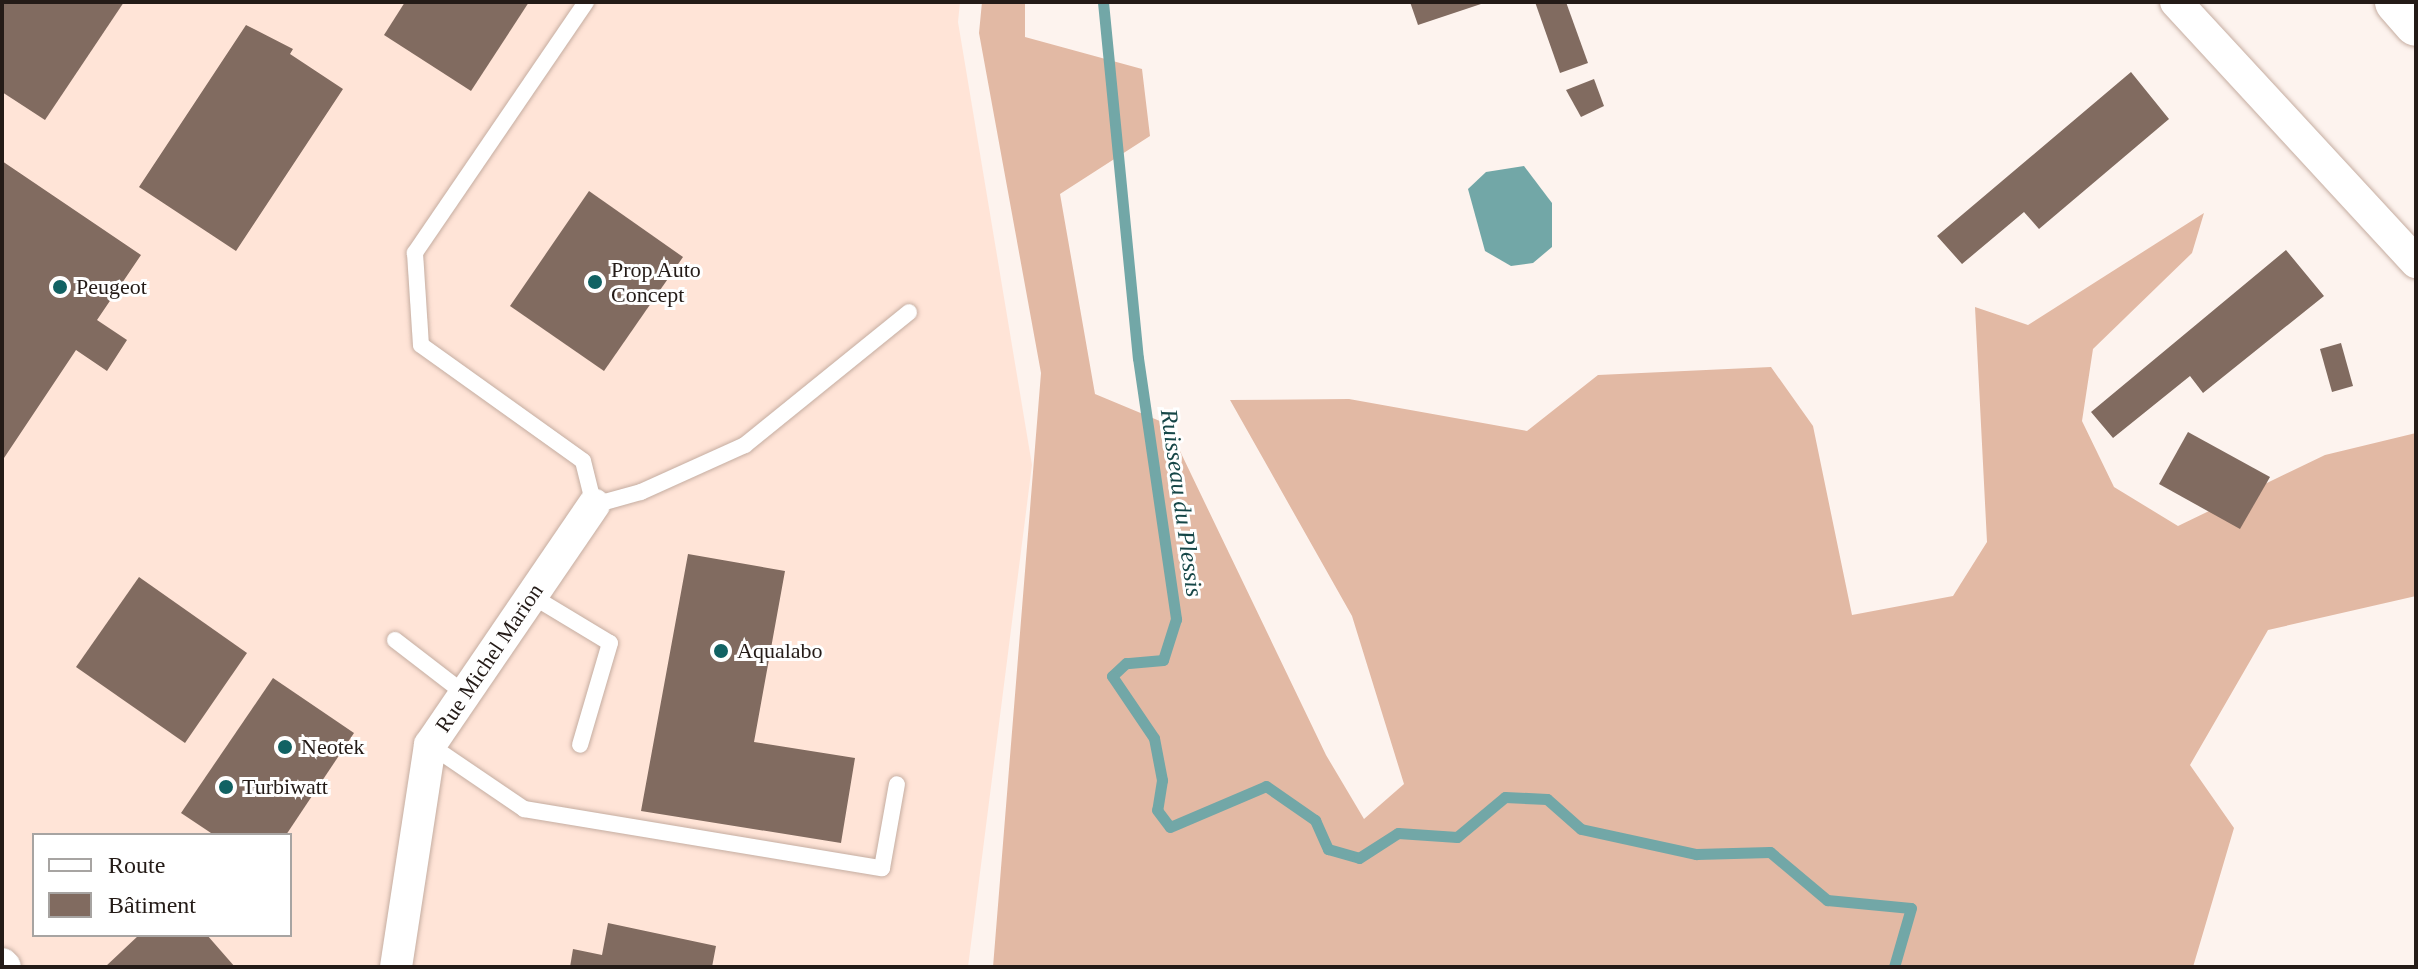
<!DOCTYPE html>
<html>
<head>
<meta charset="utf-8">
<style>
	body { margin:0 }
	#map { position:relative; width:2418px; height:969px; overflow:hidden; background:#fdf3ee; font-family:Georgia,serif }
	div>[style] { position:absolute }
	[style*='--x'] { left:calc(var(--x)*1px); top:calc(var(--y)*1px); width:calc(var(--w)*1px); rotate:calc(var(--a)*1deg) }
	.built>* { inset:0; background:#ffe4d7 }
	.forest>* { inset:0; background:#e2b9a4 }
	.water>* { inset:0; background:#72a7a7 }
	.stream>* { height:11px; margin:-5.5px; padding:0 5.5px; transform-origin:5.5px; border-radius:5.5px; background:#72a7a7 }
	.building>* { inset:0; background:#816b60 }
	.roads { filter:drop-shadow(0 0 2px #c5ada1) drop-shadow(0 0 2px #c5ada1) }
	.lane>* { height:16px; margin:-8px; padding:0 8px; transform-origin:8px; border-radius:8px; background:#fff }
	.street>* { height:32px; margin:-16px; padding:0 16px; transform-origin:16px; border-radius:16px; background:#fff }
	.primary>* { height:44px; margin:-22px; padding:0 22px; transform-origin:22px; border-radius:22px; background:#fff }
	.dots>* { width:22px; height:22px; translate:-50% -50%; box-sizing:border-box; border:4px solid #fff; border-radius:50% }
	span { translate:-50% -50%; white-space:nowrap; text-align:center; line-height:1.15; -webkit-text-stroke:6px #fff; paint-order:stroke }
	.poi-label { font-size:22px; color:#241b17 }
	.left { translate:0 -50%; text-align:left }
	.street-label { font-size:22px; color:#241b17 }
	.water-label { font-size:24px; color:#154647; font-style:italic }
	.frame { position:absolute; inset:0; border:4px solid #241b17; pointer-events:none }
	.legend { position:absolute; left:32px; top:833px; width:260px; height:104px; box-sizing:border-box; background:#fff; border:2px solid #a7a4a2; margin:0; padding:10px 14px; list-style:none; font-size:24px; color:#241b17 }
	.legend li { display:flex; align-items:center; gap:16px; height:40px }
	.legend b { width:40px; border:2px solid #a7a4a2 }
</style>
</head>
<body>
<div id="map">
	<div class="built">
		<i style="clip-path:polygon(evenodd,2px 2px,960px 2px,958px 22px,1032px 465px,968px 967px,2px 967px,2px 2px,34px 835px,290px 835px,290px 935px,34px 935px,34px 835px)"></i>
	</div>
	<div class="forest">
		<i style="clip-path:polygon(982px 2px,1025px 2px,1025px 37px,1142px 69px,1150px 136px,1060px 194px,1095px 394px,1167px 424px,1326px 755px,1364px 819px,1404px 784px,1352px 616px,1230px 400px,1349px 399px,1527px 431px,1598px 375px,1771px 367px,1813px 426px,1852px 615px,1953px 596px,1987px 542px,1975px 307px,2028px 325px,2204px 213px,2192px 253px,2093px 349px,2082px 421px,2114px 487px,2178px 526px,2325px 455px,2416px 433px,2416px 596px,2268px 630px,2190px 765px,2234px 828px,2193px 967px,993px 967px,1041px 373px,979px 33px)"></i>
	</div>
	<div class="water">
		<i style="clip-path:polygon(1524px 166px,1552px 203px,1552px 247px,1533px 263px,1511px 266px,1485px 251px,1468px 189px,1486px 172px)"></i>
	</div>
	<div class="stream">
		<i style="--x:1103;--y:2;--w:358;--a:84.4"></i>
		<i style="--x:1138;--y:358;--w:264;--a:81.7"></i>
		<i style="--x:1176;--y:619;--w:43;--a:107.6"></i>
		<i style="--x:1163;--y:660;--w:37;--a:175"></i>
		<i style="--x:1126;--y:663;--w:19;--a:137"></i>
		<i style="--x:1112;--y:676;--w:75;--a:55.9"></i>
		<i style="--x:1154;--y:738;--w:43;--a:79.2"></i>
		<i style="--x:1162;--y:780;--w:30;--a:99"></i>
		<i style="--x:1157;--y:810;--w:21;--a:53"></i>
		<i style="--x:1170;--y:827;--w:104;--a:-23.1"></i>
		<i style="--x:1266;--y:786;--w:60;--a:34.8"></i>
		<i style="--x:1315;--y:820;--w:32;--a:66"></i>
		<i style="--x:1328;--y:849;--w:32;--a:16"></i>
		<i style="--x:1359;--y:858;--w:46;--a:-32.7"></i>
		<i style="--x:1398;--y:833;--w:59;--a:3.9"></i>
		<i style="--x:1457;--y:837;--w:62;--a:-39.8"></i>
		<i style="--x:1505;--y:797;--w:42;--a:2.7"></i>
		<i style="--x:1547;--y:799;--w:45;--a:41.4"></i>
		<i style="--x:1581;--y:829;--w:118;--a:12.3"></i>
		<i style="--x:1696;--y:854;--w:74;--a:-1.5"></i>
		<i style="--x:1770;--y:852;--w:75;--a:40.1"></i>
		<i style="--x:1827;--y:900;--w:84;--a:5.4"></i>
		<i style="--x:1911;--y:908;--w:61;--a:106.1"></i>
	</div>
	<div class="building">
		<i style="clip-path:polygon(2px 2px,124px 2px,45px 120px,2px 92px)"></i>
		<i style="clip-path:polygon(405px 2px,529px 2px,471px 91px,384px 35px)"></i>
		<i style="clip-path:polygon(1410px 2px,1484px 2px,1484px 3px,1418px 25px)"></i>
		<i style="clip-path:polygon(1535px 2px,1566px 2px,1588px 63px,1560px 73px)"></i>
		<i style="clip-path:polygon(246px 25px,293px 49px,290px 54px,343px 89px,236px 251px,139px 187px)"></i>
		<i style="clip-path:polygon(2131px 72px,2169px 119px,2039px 229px,2024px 212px,1962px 264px,1937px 236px)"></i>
		<i style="clip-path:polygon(1594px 79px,1604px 106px,1581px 117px,1566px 90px)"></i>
		<i style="clip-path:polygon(2px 161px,141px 255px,97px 320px,127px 340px,107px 371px,76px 350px,2px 461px)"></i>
		<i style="clip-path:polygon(589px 191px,683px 257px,604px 371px,510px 306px)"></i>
		<i style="clip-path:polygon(2286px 250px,2324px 296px,2203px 393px,2190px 376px,2113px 438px,2091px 412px)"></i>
		<i style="clip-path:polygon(2341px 343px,2353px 386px,2332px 392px,2320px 349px)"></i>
		<i style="clip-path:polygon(2188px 432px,2270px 477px,2240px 529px,2159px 484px)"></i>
		<i style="clip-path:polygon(688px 554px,785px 571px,754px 742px,855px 758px,841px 843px,641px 811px)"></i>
		<i style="clip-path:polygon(139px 577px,247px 653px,185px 743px,76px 667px)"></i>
		<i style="clip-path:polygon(273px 678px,354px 733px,286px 835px,214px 835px,181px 813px)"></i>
		<i style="clip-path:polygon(608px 923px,716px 946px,712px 967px,570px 967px,573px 949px,602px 955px)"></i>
		<i style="clip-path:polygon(139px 935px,207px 935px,235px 967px,105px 967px)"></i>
	</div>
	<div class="roads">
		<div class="lane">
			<i style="--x:586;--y:2;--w:304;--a:124.3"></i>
			<i style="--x:415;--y:253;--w:92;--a:86.3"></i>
			<i style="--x:421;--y:345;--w:199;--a:35.6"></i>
			<i style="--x:583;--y:461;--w:45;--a:76"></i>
			<i style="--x:594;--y:505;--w:49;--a:-15.5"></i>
			<i style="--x:641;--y:492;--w:114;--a:-24.3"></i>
			<i style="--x:745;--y:445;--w:211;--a:-39"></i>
			<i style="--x:532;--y:596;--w:91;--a:31.1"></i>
			<i style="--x:610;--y:643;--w:106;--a:106.4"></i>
			<i style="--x:395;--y:640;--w:88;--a:37.6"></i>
			<i style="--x:430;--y:745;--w:114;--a:34.2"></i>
			<i style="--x:524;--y:809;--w:363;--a:9.4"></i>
			<i style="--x:882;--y:868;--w:85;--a:-79.9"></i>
		</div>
		<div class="street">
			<i style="--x:2176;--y:2;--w:354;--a:47.3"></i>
			<i style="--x:2;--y:964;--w:4;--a:45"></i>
			<i style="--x:396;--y:967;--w:225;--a:-81.3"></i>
			<i style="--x:430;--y:745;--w:291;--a:-55.7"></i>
		</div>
		<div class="primary">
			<i style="--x:2397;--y:2;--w:29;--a:49"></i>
		</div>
	</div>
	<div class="dots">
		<i style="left:595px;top:282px;background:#116263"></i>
		<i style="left:60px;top:287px;background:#116263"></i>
		<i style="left:721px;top:651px;background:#116263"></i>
		<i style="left:285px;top:747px;background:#116263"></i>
		<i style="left:226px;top:787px;background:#116263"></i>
	</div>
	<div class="poi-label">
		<span class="left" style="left:611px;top:282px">Prop Auto<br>Concept</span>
		<span class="left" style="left:76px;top:287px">Peugeot</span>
		<span class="left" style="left:737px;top:651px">Aqualabo</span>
		<span class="left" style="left:301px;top:747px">Neotek</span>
		<span class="left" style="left:242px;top:787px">Turbiwatt</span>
	</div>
	<div class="street-label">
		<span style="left:489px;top:658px;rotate:-56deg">Rue Michel Marion</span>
	</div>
	<div class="water-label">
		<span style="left:1181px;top:503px;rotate:82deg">Ruisseau du Plessis</span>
	</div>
	<div class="frame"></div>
	<ul class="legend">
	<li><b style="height:10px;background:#fff"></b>Route</li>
	<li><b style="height:22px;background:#816b60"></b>Bâtiment</li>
	</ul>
</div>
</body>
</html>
